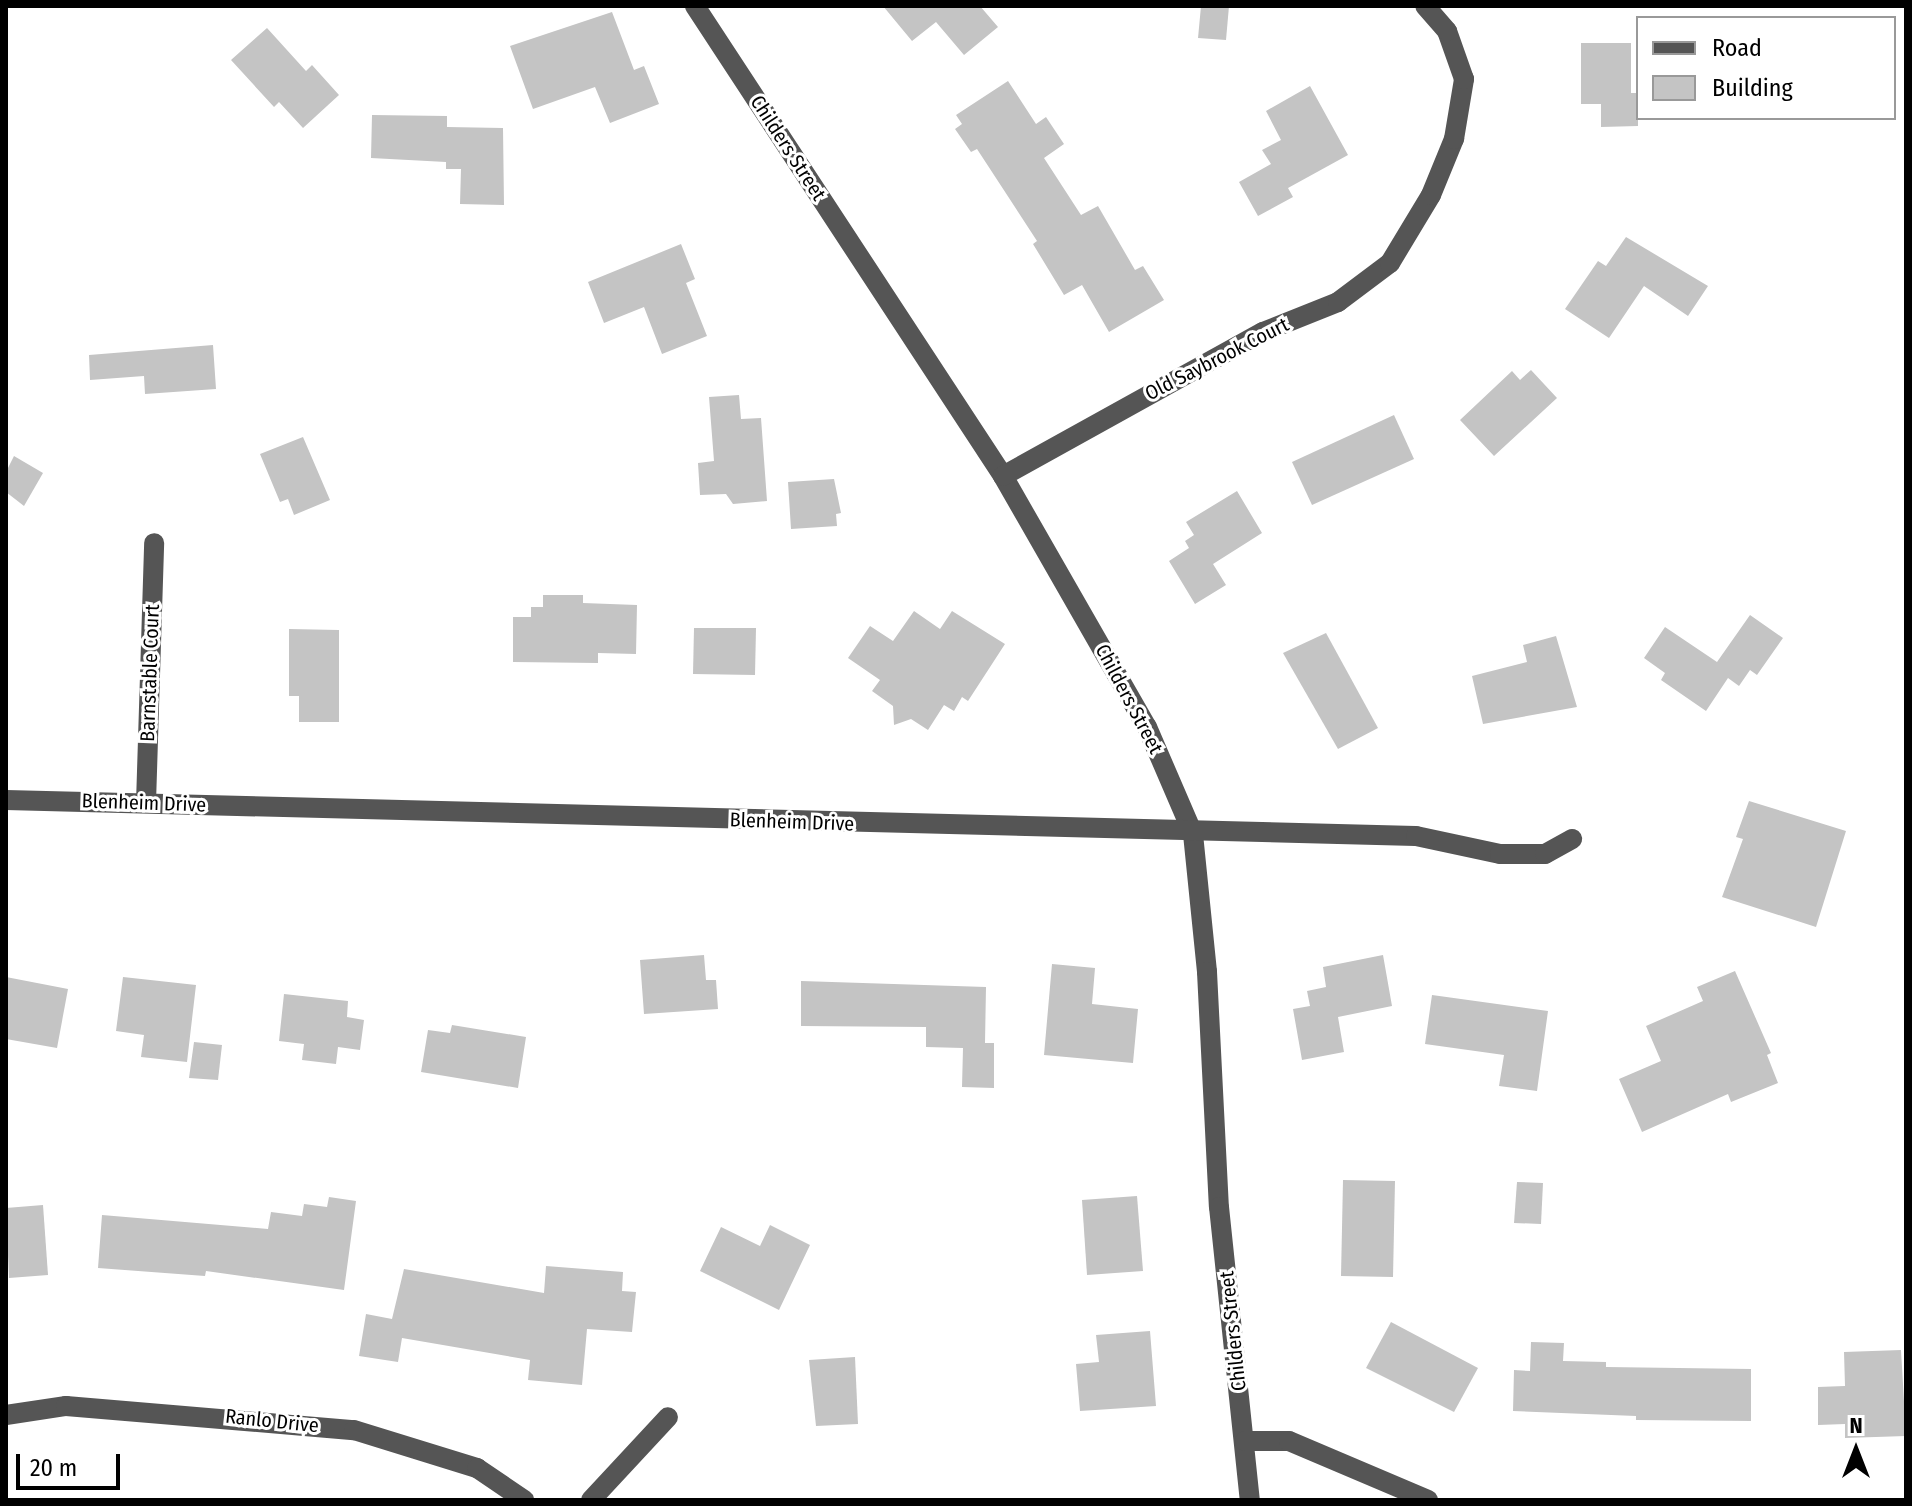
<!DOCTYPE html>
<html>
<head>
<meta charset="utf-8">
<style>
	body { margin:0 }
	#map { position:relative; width:1912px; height:1506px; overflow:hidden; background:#fff; font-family:"Fira Sans Condensed",sans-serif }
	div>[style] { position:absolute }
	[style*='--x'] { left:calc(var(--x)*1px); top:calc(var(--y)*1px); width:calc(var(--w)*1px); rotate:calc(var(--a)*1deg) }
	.building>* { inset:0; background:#c4c4c4 }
	.minor>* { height:20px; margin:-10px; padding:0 10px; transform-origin:10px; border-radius:10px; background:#555 }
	span { translate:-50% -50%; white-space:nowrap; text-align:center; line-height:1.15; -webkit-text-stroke:6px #fff; paint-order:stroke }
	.street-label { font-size:20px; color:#000 }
	.frame { position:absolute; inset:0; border:8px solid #000; pointer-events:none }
	.legend { position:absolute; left:1636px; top:16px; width:260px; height:104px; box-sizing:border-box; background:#fff; border:2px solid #999; margin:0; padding:10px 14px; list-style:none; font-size:24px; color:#000 }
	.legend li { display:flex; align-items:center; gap:16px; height:40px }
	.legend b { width:40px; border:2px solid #999 }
	.north { position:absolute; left:1816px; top:1410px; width:80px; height:80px; -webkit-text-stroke:6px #fff; paint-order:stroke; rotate:0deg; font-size:22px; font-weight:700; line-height:32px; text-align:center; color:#000 }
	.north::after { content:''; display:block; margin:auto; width:28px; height:36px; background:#000; clip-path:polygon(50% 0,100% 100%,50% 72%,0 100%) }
	.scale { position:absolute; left:16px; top:1454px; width:104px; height:36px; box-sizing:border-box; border:4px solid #000; border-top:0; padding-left:10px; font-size:24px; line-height:28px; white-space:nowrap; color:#000; -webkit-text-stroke:6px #fff; paint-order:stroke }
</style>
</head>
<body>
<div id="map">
	<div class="building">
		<i style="clip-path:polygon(883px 6px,980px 6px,998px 27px,964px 55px,936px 22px,912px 41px)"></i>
		<i style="clip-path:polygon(1201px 6px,1229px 6px,1226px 40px,1198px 38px)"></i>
		<i style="clip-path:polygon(612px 12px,634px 70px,644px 66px,659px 104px,610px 123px,595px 87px,533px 109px,510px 46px)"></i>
		<i style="clip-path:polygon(267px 28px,306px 71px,312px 65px,339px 95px,303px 128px,279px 102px,274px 107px,231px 60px)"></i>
		<i style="clip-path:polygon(1581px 43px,1631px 43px,1631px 93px,1638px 93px,1638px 126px,1601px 127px,1601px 104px,1581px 104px)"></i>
		<i style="clip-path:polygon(1008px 81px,1036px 124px,1046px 117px,1064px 144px,1044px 158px,1081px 215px,1098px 206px,1135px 270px,1143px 266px,1164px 300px,1109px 332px,1082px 285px,1064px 295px,1033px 244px,1037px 241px,977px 149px,971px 152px,955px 129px,962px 124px,956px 115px)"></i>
		<i style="clip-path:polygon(1310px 86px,1348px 155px,1288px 188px,1293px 197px,1258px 216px,1239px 182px,1271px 164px,1262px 150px,1281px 140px,1266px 111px)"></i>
		<i style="clip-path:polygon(372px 115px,447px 116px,447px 127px,503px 128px,504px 205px,460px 204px,461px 169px,446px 169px,446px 162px,371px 158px)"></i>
		<i style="clip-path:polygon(1626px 237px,1708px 286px,1688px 316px,1644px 286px,1609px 338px,1565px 309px,1598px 261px,1606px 266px)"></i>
		<i style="clip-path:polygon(681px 244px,695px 279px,686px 283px,707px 336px,662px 354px,644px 307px,604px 323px,588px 282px)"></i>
		<i style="clip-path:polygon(213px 345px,216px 389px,145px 394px,144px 376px,90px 380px,89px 355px)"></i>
		<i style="clip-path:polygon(1531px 370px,1557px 398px,1494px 456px,1460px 420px,1512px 371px,1520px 380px)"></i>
		<i style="clip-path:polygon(739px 395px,741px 419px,761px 418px,767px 501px,733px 504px,726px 494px,700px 495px,698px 463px,714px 461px,709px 397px)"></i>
		<i style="clip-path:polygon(1394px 415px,1414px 459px,1312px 505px,1292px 462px)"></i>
		<i style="clip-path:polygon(303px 437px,330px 500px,294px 515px,288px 499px,280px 502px,260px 454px)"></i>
		<i style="clip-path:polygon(14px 456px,43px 473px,24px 506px,6px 492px,6px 472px)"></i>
		<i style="clip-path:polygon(834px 479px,841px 513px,836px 514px,837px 526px,791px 529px,788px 482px)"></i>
		<i style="clip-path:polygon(1237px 491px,1262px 533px,1213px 564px,1226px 585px,1195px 604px,1169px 561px,1189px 548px,1185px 541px,1194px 535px,1186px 522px)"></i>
		<i style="clip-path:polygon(543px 595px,583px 595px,583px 603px,637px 605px,636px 654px,598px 653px,598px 663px,513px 662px,513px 617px,531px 617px,531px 607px,543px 607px)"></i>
		<i style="clip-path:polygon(914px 611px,940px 629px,952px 611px,1005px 644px,968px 701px,962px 697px,954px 711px,944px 705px,928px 730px,911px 719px,894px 725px,893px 706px,872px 691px,880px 680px,848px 658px,870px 626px,893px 641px)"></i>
		<i style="clip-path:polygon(1750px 615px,1783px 638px,1757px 675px,1750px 670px,1739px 686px,1728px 678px,1706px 711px,1661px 680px,1665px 673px,1644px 658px,1665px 627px,1717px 662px)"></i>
		<i style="clip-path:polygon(694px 628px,756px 628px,755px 675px,693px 674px)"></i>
		<i style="clip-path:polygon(289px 629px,339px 630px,339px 722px,299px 722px,299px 696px,289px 696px)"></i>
		<i style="clip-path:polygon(1326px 633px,1378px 728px,1338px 749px,1283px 653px)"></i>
		<i style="clip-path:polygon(1556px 636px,1577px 707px,1483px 724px,1472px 676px,1527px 662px,1523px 645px)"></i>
		<i style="clip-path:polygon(1749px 801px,1846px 831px,1816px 927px,1722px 897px,1743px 839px,1736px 837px)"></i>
		<i style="clip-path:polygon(704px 955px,706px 980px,716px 980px,718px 1009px,644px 1014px,640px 960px)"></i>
		<i style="clip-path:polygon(1383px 955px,1392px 1006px,1338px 1017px,1344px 1052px,1302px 1060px,1293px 1009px,1310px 1006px,1307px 991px,1326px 987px,1323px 967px)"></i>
		<i style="clip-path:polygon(1052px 964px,1095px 968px,1092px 1004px,1138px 1009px,1133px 1063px,1044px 1055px)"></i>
		<i style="clip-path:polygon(1735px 971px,1771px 1053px,1767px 1055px,1778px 1083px,1731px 1102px,1728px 1094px,1642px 1132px,1619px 1079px,1661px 1061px,1646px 1026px,1703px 1001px,1697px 987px)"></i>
		<i style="clip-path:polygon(6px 977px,68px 989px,57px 1048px,6px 1039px)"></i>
		<i style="clip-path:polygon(123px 977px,196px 985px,187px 1062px,141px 1057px,144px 1035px,116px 1031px)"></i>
		<i style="clip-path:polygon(801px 981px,986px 987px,985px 1043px,994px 1043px,994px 1088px,962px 1087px,963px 1048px,926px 1047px,926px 1027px,801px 1026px)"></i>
		<i style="clip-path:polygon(284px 994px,348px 1001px,347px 1017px,364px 1020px,360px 1050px,338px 1047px,336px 1064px,302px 1060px,304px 1044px,279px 1041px)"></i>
		<i style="clip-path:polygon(1432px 995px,1548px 1011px,1537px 1091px,1499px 1086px,1504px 1055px,1425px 1044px)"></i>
		<i style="clip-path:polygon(452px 1025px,526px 1037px,518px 1088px,421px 1072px,428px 1030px,450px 1033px)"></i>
		<i style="clip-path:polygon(194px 1042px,222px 1045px,218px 1080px,189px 1078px)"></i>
		<i style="clip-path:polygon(1343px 1180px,1395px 1181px,1393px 1277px,1341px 1276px)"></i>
		<i style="clip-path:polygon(1517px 1182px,1543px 1183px,1541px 1224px,1514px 1223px)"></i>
		<i style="clip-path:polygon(1137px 1196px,1143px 1271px,1087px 1275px,1082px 1200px)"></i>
		<i style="clip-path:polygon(329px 1197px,356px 1201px,344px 1290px,206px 1271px,205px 1276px,98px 1268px,102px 1215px,268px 1229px,271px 1212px,302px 1216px,304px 1204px,327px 1207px)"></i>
		<i style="clip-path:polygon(43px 1205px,48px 1275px,9px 1278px,6px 1208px)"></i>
		<i style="clip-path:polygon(770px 1225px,810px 1245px,779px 1310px,700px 1271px,721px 1227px,760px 1246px)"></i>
		<i style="clip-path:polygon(546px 1266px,623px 1272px,622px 1291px,636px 1292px,632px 1332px,587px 1329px,582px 1385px,528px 1380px,530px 1360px,402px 1338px,398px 1362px,359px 1356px,366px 1314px,392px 1319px,404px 1269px,544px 1293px)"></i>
		<i style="clip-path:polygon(1391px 1322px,1478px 1368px,1454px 1412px,1366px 1368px)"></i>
		<i style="clip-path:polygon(1150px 1331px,1156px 1406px,1080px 1411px,1076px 1364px,1099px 1362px,1096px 1335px)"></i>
		<i style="clip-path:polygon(1531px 1342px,1564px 1343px,1563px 1361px,1606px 1362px,1606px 1367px,1751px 1369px,1751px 1421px,1636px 1420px,1636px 1416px,1513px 1411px,1514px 1370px,1530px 1371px)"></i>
		<i style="clip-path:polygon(1901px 1350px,1906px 1436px,1845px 1438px,1845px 1424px,1818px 1425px,1818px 1387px,1845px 1386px,1844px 1352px)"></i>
		<i style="clip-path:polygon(855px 1357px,858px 1424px,816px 1426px,809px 1360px)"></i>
	</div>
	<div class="minor">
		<i style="--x:695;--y:6;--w:562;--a:56.76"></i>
		<i style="--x:1003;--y:476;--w:289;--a:60.2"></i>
		<i style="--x:1147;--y:727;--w:116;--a:66.7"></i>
		<i style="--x:1193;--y:834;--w:139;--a:84.2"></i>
		<i style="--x:1207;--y:972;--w:235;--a:87.1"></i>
		<i style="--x:1219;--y:1207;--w:295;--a:84"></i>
		<i style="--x:1003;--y:476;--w:297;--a:-29"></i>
		<i style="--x:1263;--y:332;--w:81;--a:-21.8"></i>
		<i style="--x:1338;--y:302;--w:65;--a:-36.9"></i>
		<i style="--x:1390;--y:263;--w:79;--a:-58.9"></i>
		<i style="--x:1431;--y:195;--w:61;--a:-67.7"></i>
		<i style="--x:1454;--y:139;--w:61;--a:-80.5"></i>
		<i style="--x:1464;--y:79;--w:51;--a:-109.5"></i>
		<i style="--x:1447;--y:31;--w:33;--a:-131"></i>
		<i style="--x:6;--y:800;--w:1410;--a:1.46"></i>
		<i style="--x:1416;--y:836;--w:86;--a:12.1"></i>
		<i style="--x:1500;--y:854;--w:45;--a:0"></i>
		<i style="--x:1545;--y:854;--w:31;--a:-29"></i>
		<i style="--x:146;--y:803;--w:260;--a:-88.2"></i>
		<i style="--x:6;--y:1415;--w:61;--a:-8.5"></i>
		<i style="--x:66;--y:1406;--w:289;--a:4.8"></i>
		<i style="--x:354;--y:1430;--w:129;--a:17.2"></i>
		<i style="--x:477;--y:1468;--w:57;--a:34.2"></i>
		<i style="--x:1245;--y:1441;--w:44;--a:0"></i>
		<i style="--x:1289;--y:1441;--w:151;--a:23"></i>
		<i style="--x:591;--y:1500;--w:113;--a:-47.1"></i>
	</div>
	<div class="street-label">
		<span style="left:788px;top:148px;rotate:57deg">Childers Street</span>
		<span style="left:1217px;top:359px;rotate:-27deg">Old Saybrook Court</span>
		<span style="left:150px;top:673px;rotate:-88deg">Barnstable Court</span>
		<span style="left:1129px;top:699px;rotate:62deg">Childers Street</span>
		<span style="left:144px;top:803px;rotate:2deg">Blenheim Drive</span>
		<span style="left:792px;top:822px;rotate:2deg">Blenheim Drive</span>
		<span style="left:1233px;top:1331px;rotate:-96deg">Childers Street</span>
		<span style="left:272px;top:1421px;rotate:6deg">Ranlo Drive</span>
	</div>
	<div class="frame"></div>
	<ul class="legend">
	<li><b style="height:10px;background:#555"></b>Road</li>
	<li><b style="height:22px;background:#c4c4c4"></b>Building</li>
	</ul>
	<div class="north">N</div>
	<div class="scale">20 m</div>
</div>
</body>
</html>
